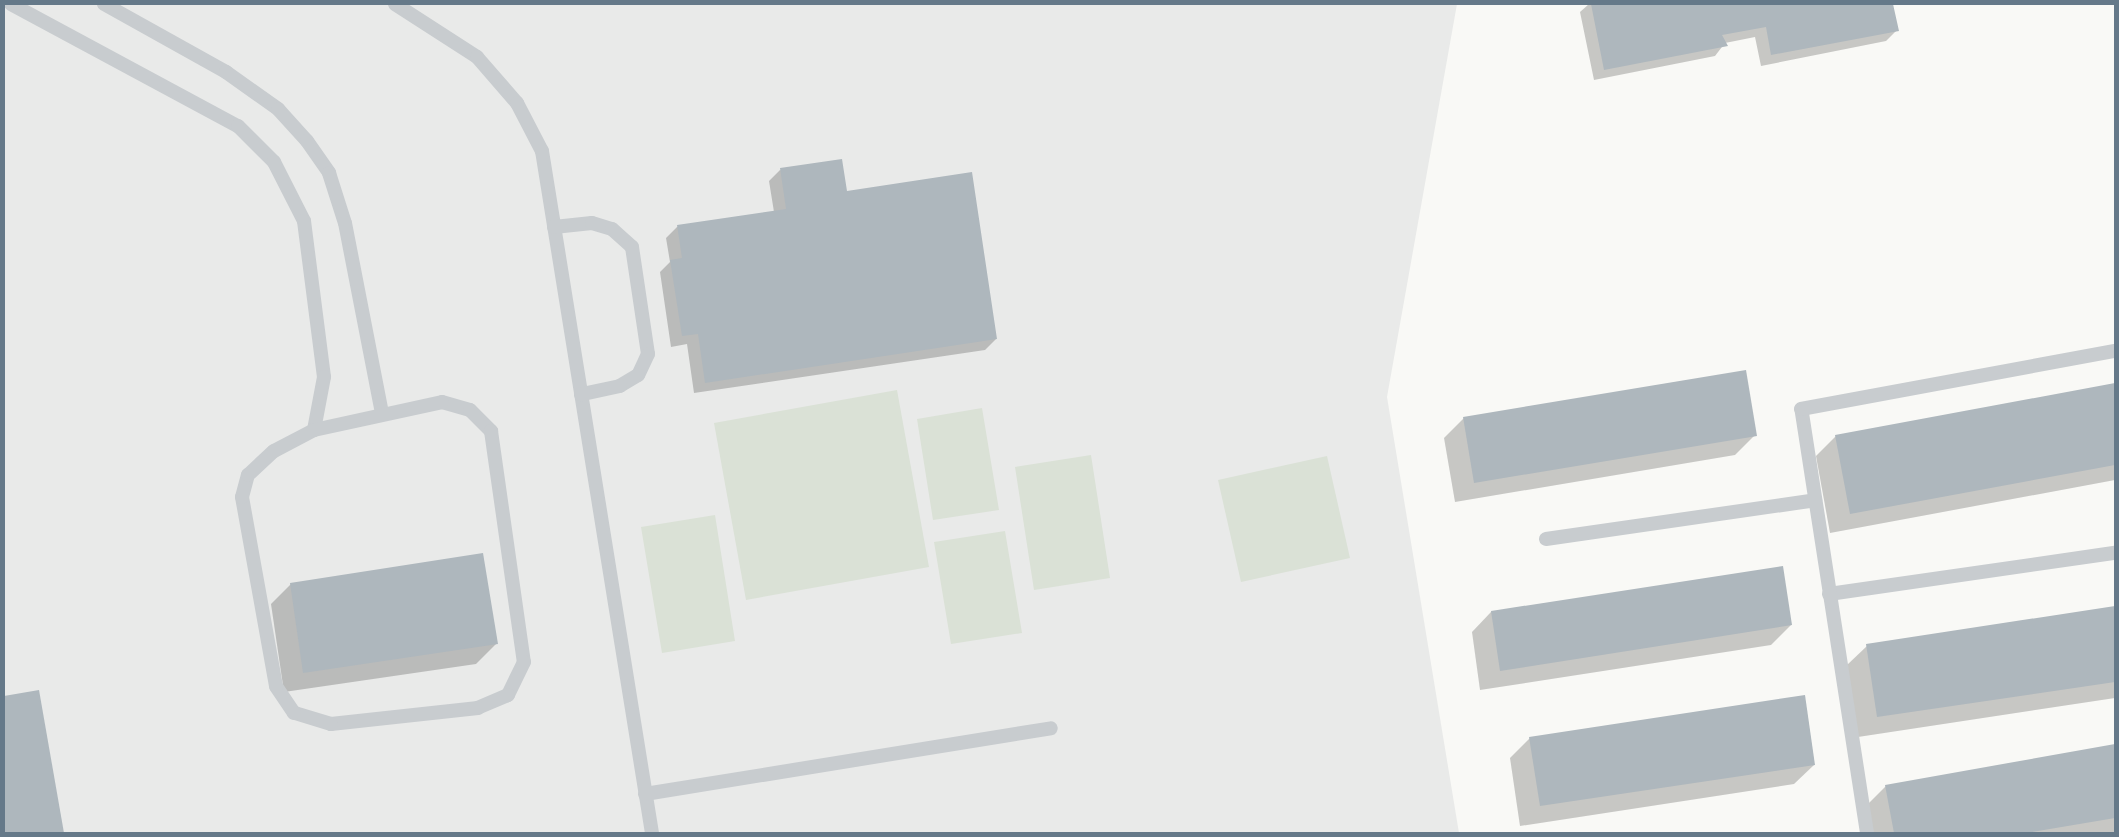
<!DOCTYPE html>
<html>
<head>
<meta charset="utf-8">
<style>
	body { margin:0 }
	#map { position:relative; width:2119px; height:837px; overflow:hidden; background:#f9f9f6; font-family:Montserrat,sans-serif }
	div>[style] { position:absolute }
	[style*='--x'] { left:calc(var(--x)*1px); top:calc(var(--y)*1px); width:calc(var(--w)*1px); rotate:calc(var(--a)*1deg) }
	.built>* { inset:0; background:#e9eae9 }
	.green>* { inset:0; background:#dae1d6 }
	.shadow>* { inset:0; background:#0003 }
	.building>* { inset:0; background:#aeb7bd }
	.lane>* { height:14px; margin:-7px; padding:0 7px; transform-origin:7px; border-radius:7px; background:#c8cccf }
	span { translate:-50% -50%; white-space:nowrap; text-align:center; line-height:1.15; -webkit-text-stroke:5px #fff; paint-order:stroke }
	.frame { position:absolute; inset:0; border:5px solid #657989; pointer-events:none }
</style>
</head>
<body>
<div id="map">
	<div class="built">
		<i style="clip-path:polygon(4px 4px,1457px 4px,1387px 397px,1459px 833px,4px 833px)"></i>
	</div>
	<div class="green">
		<i style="clip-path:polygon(897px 390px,929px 567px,746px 600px,714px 423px)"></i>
		<i style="clip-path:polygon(982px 408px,999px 510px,933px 520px,917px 419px)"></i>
		<i style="clip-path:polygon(1091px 455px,1110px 578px,1034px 590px,1015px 467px)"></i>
		<i style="clip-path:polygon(1327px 456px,1350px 558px,1241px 582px,1218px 480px)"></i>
		<i style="clip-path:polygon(715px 515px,735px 641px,662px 653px,641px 527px)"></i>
		<i style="clip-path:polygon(1005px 531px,1022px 633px,951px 644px,934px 542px)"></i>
	</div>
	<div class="shadow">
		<i style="clip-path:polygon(1589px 4px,1892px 4px,1897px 30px,1886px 41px,1761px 66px,1755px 37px,1725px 43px,1715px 56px,1594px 80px,1580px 12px)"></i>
		<i style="clip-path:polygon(780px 170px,846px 192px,996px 339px,985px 350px,694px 393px,687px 344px,671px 347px,660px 272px,670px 262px,666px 238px,677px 227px,774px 212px,769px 181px)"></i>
		<i style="clip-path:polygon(2115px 384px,2115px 480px,1830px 533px,1816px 456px,1836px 436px)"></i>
		<i style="clip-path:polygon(1464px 418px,1755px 435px,1735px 455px,1455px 502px,1444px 438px)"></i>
		<i style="clip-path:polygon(291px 584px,496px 644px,476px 664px,284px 692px,271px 604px)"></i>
		<i style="clip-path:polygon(2115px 608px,2115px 698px,1858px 737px,1847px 665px,1867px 646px)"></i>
		<i style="clip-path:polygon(1491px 612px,1791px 625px,1771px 645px,1480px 690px,1472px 632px)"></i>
		<i style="clip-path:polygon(38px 691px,63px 833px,4px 833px,4px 697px)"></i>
		<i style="clip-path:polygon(1530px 738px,1814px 765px,1794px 784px,1520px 826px,1510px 758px)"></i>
		<i style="clip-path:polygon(2115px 746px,2115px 833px,1871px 833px,1866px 806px,1886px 786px)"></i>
	</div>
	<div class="building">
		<i style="clip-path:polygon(1591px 4px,1893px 4px,1899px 31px,1771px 55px,1766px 27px,1722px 35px,1728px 46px,1604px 70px)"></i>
		<i style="clip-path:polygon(842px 159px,847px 191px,972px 172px,997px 339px,705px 383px,698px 334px,682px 336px,670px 260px,682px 258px,677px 225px,786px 209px,780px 168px)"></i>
		<i style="clip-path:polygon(1746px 370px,1757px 436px,1474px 483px,1463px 417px)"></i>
		<i style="clip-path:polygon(2115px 383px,2115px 465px,1850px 514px,1835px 435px)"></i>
		<i style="clip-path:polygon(483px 553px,498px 644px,303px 673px,290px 583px)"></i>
		<i style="clip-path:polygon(1783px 566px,1792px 625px,1500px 671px,1491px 611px)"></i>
		<i style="clip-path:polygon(2115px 606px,2115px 682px,1877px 717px,1866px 644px)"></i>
		<i style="clip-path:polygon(39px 690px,64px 833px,4px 833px,4px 696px)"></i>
		<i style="clip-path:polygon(1805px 695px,1815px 765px,1540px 806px,1529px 737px)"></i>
		<i style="clip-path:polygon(2115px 744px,2115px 818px,2026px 833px,1894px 833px,1885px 785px)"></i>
	</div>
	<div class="lane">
		<i style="--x:11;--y:4;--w:258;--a:28.3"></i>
		<i style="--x:238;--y:126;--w:51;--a:45"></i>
		<i style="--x:274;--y:162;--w:66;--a:63"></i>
		<i style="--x:304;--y:221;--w:157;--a:82.7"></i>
		<i style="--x:324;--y:377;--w:54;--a:100.7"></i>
		<i style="--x:104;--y:4;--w:140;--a:29.1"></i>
		<i style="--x:226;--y:72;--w:64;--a:35.4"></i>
		<i style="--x:278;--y:109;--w:43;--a:47.8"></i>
		<i style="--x:307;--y:141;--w:39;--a:55"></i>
		<i style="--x:329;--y:173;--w:52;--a:72.3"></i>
		<i style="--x:345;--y:223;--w:194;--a:79"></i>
		<i style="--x:395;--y:4;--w:98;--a:32.9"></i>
		<i style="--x:477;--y:57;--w:61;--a:49"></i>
		<i style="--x:517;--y:103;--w:54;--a:62.5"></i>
		<i style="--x:542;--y:151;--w:691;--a:80.84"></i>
		<i style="--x:554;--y:227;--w:38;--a:-6"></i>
		<i style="--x:592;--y:223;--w:21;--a:17"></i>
		<i style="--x:612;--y:229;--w:27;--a:42"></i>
		<i style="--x:632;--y:247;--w:108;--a:81.5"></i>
		<i style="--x:648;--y:354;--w:23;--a:115"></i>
		<i style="--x:638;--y:375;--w:21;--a:149"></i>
		<i style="--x:620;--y:386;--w:40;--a:168"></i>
		<i style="--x:442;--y:402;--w:29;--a:16"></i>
		<i style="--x:470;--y:410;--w:30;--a:45"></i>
		<i style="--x:491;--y:431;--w:233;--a:81.9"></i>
		<i style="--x:524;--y:662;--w:37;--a:116"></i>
		<i style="--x:508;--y:695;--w:33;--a:157"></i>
		<i style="--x:478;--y:708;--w:148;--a:173.8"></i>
		<i style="--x:331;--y:724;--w:39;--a:-163"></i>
		<i style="--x:294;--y:713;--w:32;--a:-124"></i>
		<i style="--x:276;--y:686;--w:192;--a:-100.2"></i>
		<i style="--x:242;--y:497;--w:23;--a:-75"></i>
		<i style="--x:248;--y:475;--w:35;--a:-43"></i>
		<i style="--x:274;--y:451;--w:45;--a:-27.7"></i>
		<i style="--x:314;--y:430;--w:131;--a:-12.3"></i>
		<i style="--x:1546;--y:539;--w:272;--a:-8.2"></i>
		<i style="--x:1829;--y:594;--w:289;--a:-8.2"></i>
		<i style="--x:645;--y:794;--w:411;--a:-9.2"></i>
		<i style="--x:1867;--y:833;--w:429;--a:-98.8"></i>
		<i style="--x:1801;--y:409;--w:319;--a:-10.5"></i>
	</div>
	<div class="frame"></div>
</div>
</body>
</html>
